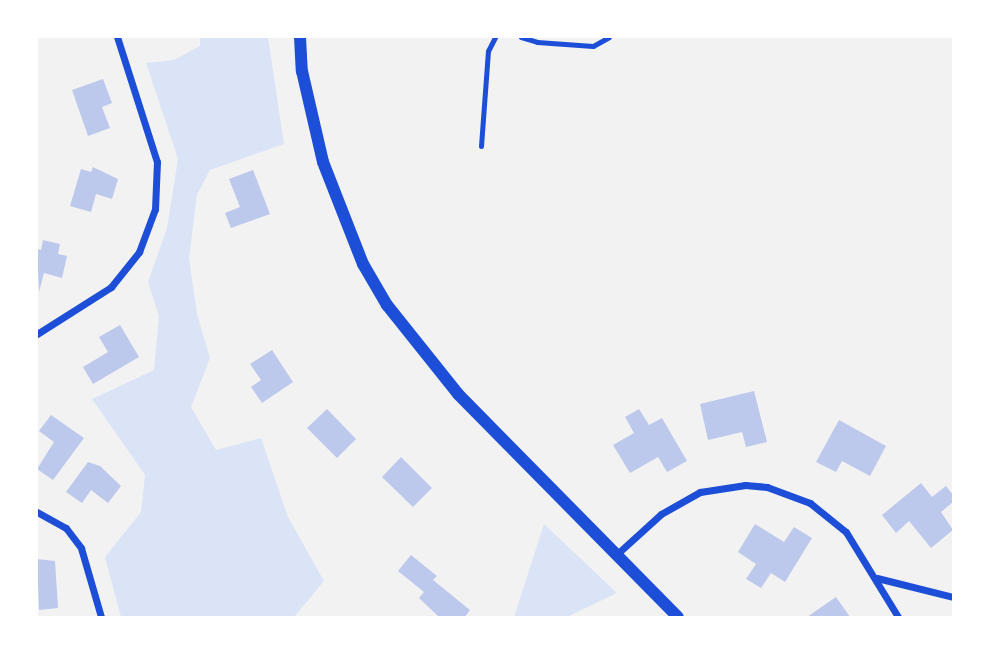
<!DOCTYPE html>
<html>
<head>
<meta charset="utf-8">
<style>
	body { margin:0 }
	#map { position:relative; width:990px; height:654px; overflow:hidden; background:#f2f2f2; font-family:Raleway,sans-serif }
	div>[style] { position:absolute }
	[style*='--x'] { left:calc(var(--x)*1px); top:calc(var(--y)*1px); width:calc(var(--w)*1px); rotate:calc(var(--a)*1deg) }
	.green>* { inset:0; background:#dbe4f7 }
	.building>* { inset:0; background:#bdc9ec }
	.service>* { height:5px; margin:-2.5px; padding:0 2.5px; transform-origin:2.5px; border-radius:2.5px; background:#1d4ed8 }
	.minor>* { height:7px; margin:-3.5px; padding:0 3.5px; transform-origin:3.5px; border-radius:3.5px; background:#1d4ed8 }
	.tertiary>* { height:12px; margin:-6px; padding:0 6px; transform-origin:6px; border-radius:6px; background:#1d4ed8 }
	span { translate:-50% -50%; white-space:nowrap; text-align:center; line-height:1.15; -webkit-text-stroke:5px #fff; paint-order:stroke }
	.frame { position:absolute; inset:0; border:38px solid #fff; pointer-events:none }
</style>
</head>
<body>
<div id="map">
	<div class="green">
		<i style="clip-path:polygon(200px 37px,268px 37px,284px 144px,210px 170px,197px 195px,189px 258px,197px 314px,210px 358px,191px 407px,216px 450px,261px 438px,288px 517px,324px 581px,294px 617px,121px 617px,105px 557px,141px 512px,145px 475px,92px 399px,154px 370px,159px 316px,148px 282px,167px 228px,178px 159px,146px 63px,174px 60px,200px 46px)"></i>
		<i style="clip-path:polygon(544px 524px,617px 593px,567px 617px,514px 617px)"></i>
	</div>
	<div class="building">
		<i style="clip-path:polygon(103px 79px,112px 103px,102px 107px,110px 128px,88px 136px,72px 90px)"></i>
		<i style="clip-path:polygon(93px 167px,118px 179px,112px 199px,96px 194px,91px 212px,70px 206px,81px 169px,91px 172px)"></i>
		<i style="clip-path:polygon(253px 170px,270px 214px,231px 228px,225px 213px,240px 207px,229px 179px)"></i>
		<i style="clip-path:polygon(43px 240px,60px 244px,58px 254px,67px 256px,62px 278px,44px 273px,39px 292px,37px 249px,41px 250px)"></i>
		<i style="clip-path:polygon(120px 325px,139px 357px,93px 384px,83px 367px,108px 352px,99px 337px)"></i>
		<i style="clip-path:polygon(272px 350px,293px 382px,262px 403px,251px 387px,261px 380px,250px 364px)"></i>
		<i style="clip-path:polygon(754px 391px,767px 442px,746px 447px,742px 432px,708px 440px,700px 404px)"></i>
		<i style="clip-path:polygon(327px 409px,356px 439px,337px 458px,307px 428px)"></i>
		<i style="clip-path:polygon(639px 409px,649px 425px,662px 418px,687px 461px,667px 472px,658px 457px,630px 473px,613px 445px,634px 433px,625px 417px)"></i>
		<i style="clip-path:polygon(51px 415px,84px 438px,53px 480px,37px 469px,54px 442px,39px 431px)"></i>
		<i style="clip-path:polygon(839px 420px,886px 446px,870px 476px,842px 461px,836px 472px,816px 462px)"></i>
		<i style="clip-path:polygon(401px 457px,432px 488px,413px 507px,382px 477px)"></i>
		<i style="clip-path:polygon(88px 462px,100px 466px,121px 486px,108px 503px,91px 490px,82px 503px,66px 492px)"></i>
		<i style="clip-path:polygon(921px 483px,932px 497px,946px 486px,953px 495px,953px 502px,941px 512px,953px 530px,931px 548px,909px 521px,896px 533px,882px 515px)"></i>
		<i style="clip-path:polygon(755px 524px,784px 542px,794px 527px,812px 538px,785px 582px,771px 573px,761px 588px,746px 579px,756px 564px,738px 552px)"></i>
		<i style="clip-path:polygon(411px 555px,437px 576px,433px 580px,470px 610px,465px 617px,439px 617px,419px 598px,424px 592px,398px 571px)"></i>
		<i style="clip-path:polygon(37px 559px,55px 561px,58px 608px,39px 610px)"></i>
		<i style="clip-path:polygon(836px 597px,850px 617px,807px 617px)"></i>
	</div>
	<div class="service">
		<i style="--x:521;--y:37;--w:17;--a:17"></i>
		<i style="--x:537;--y:42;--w:56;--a:4.1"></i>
		<i style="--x:593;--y:46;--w:18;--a:-29"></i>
		<i style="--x:481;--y:146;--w:95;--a:-85.8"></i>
		<i style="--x:488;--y:51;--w:16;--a:-63"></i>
	</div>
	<div class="minor">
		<i style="--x:37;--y:334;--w:88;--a:-32.4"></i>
		<i style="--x:111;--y:287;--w:45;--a:-51.3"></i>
		<i style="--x:139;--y:252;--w:46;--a:-69.6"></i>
		<i style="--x:155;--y:209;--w:47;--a:-87.6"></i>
		<i style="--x:157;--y:162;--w:131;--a:-107.7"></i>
		<i style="--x:37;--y:512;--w:33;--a:29"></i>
		<i style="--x:66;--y:528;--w:25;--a:53"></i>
		<i style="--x:81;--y:548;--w:72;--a:73.8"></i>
		<i style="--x:617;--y:554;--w:59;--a:-42.3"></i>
		<i style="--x:661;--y:514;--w:45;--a:-29.4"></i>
		<i style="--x:700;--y:492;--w:46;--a:-8.8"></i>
		<i style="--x:745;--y:485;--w:22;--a:5"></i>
		<i style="--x:767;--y:487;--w:46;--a:20.4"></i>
		<i style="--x:810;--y:503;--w:46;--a:38.9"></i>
		<i style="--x:846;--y:532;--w:100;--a:58.5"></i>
		<i style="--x:877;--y:578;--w:78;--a:14"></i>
	</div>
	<div class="tertiary">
		<i style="--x:300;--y:37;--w:34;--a:87"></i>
		<i style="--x:302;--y:71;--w:93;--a:77"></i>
		<i style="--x:323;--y:162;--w:110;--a:68.6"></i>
		<i style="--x:363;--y:264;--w:48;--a:59.7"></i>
		<i style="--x:387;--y:305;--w:114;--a:51.4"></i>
		<i style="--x:458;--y:394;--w:313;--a:45.4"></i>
	</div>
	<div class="frame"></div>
</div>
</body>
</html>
